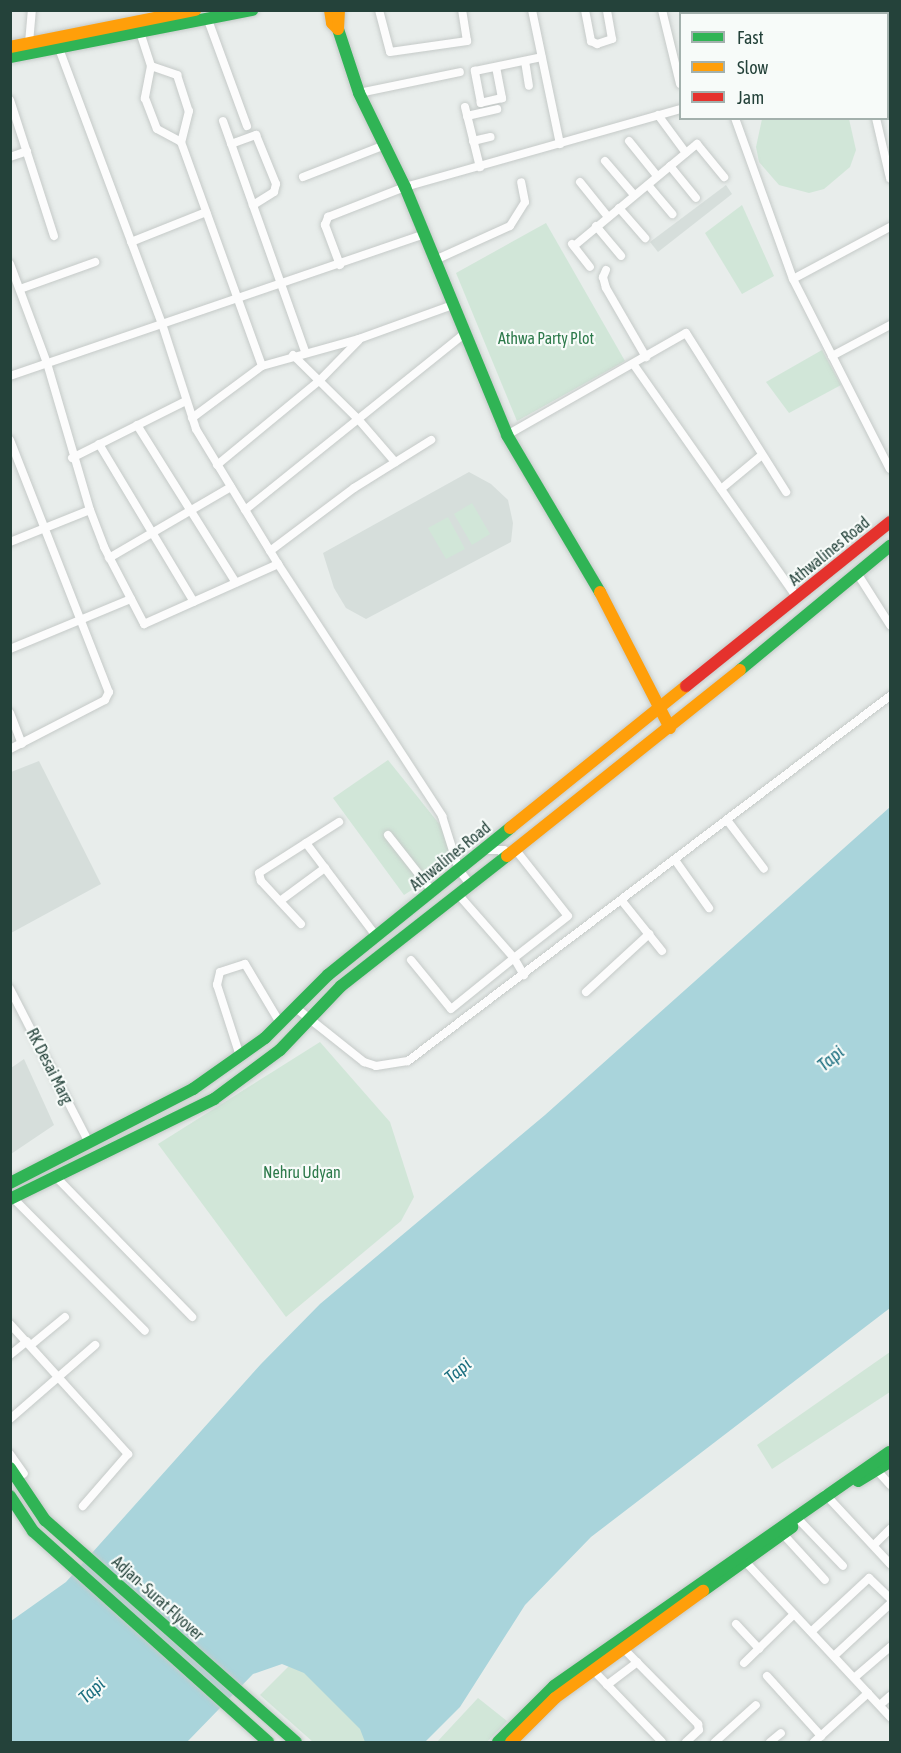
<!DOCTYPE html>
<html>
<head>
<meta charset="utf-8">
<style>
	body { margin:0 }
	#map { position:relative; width:901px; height:1753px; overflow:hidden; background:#e8edeb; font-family:"Asap Condensed",sans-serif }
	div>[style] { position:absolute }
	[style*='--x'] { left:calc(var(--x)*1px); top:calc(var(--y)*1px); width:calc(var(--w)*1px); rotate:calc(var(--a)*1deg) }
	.built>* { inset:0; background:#d6dedb }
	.green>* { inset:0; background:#d1e6d8 }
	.water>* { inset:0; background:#a9d4db }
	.roads { filter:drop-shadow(0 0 2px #c5cac8) drop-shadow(0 0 2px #c5cac8) }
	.street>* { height:8px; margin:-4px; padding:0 4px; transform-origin:4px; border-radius:4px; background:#fcfcfc }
	.fast>* { height:12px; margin:-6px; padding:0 6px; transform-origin:6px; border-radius:6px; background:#30b455 }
	.slow>* { height:12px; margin:-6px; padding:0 6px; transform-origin:6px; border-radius:6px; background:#ff9f0a }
	.jam>* { height:12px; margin:-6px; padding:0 6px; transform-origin:6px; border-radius:6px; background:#e5322d }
	span { translate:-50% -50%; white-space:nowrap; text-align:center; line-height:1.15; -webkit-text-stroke:4.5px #f7fbf9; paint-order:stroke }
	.park-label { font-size:16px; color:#2d7a4b }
	.street-label { font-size:16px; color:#24423a }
	.water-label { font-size:18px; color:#1c6f80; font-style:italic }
	.frame { position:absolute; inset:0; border:12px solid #24423a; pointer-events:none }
	.legend { position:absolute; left:679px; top:12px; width:210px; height:108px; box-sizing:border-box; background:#f7fbf9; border:2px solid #a3b1ad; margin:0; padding:8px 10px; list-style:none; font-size:18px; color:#24423a }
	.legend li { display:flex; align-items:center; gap:12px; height:30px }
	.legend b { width:30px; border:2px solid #a3b1ad }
</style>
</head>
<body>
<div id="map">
	<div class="built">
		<i style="clip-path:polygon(726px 185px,732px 194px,658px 252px,650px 242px)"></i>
		<i style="clip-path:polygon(469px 472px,491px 484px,508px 500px,513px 523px,511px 542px,366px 619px,346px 608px,334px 588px,323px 553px)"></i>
		<i style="clip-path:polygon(39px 761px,101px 884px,11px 933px,11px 772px)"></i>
		<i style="clip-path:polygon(24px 1059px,54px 1125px,11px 1154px,11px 1068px)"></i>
	</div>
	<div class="green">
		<i style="clip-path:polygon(762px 119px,849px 119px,856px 150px,850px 167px,824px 189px,809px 193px,779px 185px,759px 162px,756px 147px)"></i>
		<i style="clip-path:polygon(742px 205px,774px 276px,742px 294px,705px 233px)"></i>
		<i style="clip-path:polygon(546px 223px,625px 361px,517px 421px,456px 273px)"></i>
		<i style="clip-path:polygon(822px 350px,841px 385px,789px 413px,766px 382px)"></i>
		<i style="clip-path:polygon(472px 503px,490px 534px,472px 545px,454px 514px)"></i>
		<i style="clip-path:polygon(448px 517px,465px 549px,446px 559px,428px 528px)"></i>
		<i style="clip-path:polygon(388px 760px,465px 856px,404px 895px,333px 798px)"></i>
		<i style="clip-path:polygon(320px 1042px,390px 1122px,414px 1197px,401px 1221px,286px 1317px,158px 1144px)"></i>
		<i style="clip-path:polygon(890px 1352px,890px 1392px,772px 1469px,757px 1445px)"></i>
		<i style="clip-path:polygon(329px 1626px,400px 1742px,313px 1742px,260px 1695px)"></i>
		<i style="clip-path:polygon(478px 1698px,507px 1721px,487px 1742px,437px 1742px)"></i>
	</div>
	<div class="water">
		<i style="clip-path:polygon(890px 807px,890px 1308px,591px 1537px,525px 1605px,460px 1707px,425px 1742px,365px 1742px,360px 1729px,304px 1673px,282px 1664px,253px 1674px,187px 1742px,11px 1742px,11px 1621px,66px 1582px,261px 1364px,320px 1304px,545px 1115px)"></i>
	</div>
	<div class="roads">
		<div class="street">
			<i style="--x:379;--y:10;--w:43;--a:75.3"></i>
			<i style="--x:390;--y:52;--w:78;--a:-8.1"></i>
			<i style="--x:467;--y:41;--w:31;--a:-99"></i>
			<i style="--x:532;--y:10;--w:137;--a:78.2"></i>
			<i style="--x:585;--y:10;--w:32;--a:79"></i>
			<i style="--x:591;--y:41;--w:7;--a:27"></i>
			<i style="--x:597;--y:44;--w:16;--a:-18"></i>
			<i style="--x:612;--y:39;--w:29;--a:-100"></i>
			<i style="--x:662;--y:10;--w:76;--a:76.3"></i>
			<i style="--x:759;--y:10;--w:4;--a:76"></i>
			<i style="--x:208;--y:20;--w:113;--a:69.8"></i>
			<i style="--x:139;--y:29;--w:39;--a:72"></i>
			<i style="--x:151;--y:66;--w:28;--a:19"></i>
			<i style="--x:177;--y:75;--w:38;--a:72"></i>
			<i style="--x:189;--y:111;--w:32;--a:104"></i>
			<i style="--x:181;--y:142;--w:238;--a:70.1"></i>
			<i style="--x:29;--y:43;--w:33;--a:-85"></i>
			<i style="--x:888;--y:50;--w:2;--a:-27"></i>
			<i style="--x:525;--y:61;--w:25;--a:81"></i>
			<i style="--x:151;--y:66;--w:33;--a:101"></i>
			<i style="--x:145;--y:98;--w:33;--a:69"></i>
			<i style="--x:157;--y:129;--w:27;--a:28"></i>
			<i style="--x:496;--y:67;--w:32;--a:79"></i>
			<i style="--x:502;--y:98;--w:22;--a:167"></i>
			<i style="--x:481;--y:103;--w:33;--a:-101"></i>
			<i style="--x:475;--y:71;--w:68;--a:-11.8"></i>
			<i style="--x:359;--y:93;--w:103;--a:-11.7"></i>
			<i style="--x:10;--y:100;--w:143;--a:72.1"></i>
			<i style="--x:465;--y:107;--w:62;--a:76"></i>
			<i style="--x:658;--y:115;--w:47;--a:53.6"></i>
			<i style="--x:467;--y:116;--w:31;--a:-13"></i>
			<i style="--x:735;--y:118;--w:171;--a:70.2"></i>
			<i style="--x:793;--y:279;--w:213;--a:63"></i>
			<i style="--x:876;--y:118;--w:62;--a:76.9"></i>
			<i style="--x:223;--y:121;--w:244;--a:70.4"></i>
			<i style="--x:473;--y:141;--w:18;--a:-13"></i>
			<i style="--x:629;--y:141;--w:45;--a:51.3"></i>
			<i style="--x:231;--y:144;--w:27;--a:-20"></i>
			<i style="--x:256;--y:135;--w:53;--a:67.8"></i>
			<i style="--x:276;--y:184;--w:8;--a:104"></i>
			<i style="--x:274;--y:192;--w:25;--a:148"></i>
			<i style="--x:10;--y:157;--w:18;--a:-19"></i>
			<i style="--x:605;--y:161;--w:45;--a:49.5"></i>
			<i style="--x:670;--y:166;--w:41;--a:50.9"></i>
			<i style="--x:303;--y:177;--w:88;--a:-21.3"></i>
			<i style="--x:580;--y:182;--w:45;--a:51.3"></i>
			<i style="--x:648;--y:185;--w:38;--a:50"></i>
			<i style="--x:619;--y:208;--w:40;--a:49"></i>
			<i style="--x:596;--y:226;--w:39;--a:50"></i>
			<i style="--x:131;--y:242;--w:81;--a:-21.8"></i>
			<i style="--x:572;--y:244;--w:29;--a:52"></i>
			<i style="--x:574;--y:246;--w:160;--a:-39.7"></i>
			<i style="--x:697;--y:144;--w:43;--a:50.7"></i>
			<i style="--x:435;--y:260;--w:82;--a:-24.4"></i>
			<i style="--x:510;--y:226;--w:28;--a:-58"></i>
			<i style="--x:525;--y:202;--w:20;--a:-101"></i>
			<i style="--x:10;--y:264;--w:106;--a:69.5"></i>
			<i style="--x:47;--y:363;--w:153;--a:73.7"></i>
			<i style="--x:90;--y:510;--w:40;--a:69"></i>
			<i style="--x:104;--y:547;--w:87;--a:62.5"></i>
			<i style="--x:144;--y:624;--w:147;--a:-24.1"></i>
			<i style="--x:278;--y:564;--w:158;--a:-121.3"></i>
			<i style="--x:196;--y:429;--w:110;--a:-107.9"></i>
			<i style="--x:162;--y:324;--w:294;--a:-110.5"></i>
			<i style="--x:340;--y:265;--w:43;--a:-110.6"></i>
			<i style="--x:325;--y:225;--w:9;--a:-69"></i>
			<i style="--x:328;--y:217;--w:83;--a:-21.3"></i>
			<i style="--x:405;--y:187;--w:286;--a:-15.8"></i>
			<i style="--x:606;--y:270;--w:8;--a:113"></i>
			<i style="--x:603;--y:277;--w:11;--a:75"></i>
			<i style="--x:606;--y:288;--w:80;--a:59.9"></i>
			<i style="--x:793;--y:279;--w:110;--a:-28.2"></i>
			<i style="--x:20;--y:289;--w:80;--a:-19.8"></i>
			<i style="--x:293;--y:355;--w:91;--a:44.6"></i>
			<i style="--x:358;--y:419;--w:57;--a:49.3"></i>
			<i style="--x:832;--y:356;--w:66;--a:-28.1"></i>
			<i style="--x:634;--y:365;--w:284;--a:55"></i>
			<i style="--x:10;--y:376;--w:436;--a:-18.9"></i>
			<i style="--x:192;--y:418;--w:87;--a:-36.6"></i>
			<i style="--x:262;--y:366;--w:101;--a:-15.6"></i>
			<i style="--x:359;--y:339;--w:100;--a:-19.9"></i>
			<i style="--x:137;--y:425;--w:186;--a:57.9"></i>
			<i style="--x:507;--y:435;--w:206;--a:-29.7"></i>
			<i style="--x:686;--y:333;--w:188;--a:57.8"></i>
			<i style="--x:10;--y:440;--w:271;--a:68.6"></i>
			<i style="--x:109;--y:692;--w:9;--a:117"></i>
			<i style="--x:105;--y:700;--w:107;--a:152.7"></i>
			<i style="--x:99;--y:444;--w:184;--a:59"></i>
			<i style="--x:72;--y:458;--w:127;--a:-26.6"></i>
			<i style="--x:217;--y:465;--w:132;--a:-39.5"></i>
			<i style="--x:319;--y:381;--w:57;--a:-45.7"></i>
			<i style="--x:721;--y:489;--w:53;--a:-39.7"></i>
			<i style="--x:245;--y:510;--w:282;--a:-38.8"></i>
			<i style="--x:10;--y:542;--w:86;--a:-21.8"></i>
			<i style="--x:270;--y:551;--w:105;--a:-36.9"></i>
			<i style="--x:354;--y:488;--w:91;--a:-31.9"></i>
			<i style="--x:109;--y:558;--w:141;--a:-30.2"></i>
			<i style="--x:278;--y:564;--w:301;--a:56.9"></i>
			<i style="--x:442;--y:816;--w:57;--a:72.5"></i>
			<i style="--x:459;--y:870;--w:18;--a:52"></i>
			<i style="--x:857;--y:573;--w:62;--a:57.6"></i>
			<i style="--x:10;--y:649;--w:131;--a:-22.5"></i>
			<i style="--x:10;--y:713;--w:33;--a:69"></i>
			<i style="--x:727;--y:820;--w:61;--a:52.9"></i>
			<i style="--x:388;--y:835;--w:71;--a:51.8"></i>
			<i style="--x:306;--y:843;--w:116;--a:53"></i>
			<i style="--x:515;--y:849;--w:85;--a:51.7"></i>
			<i style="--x:568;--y:916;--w:68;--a:142.1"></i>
			<i style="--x:514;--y:958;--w:20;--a:60"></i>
			<i style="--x:485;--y:850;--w:19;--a:0"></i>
			<i style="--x:504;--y:850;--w:9;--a:108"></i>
			<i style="--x:675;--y:860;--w:59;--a:54.7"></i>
			<i style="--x:280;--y:901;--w:56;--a:-36.3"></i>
			<i style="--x:622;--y:901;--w:64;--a:51.3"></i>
			<i style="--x:301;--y:924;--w:59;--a:-132.9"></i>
			<i style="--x:261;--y:881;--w:8;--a:-104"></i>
			<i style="--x:259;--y:873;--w:95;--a:-32.5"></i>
			<i style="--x:411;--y:960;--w:63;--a:50.8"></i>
			<i style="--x:451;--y:1009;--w:81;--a:-39"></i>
			<i style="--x:514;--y:958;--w:85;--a:-131.2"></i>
			<i style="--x:10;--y:989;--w:173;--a:62.8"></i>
			<i style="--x:586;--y:992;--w:86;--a:-42.6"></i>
			<i style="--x:296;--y:1008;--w:87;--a:38.5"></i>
			<i style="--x:364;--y:1062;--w:13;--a:18"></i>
			<i style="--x:376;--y:1066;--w:32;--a:-9"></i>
			<i style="--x:408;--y:1061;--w:605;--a:-37.14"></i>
			<i style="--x:240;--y:1056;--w:75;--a:-107.9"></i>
			<i style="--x:217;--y:985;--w:13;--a:-77"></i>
			<i style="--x:220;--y:972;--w:26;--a:-18"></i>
			<i style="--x:245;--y:964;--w:69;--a:59.3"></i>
			<i style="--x:57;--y:1178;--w:194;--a:45.8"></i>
			<i style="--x:13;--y:1198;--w:187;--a:45.2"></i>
			<i style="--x:10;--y:1324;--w:176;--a:47.8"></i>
			<i style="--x:128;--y:1454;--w:69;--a:130.9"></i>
			<i style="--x:31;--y:1345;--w:44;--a:-39.5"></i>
			<i style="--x:10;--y:1355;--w:22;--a:-39"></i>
			<i style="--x:10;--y:1419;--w:113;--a:-41"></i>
			<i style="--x:10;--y:1454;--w:24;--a:55"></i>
			<i style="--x:874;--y:1467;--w:24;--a:48"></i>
			<i style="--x:825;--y:1494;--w:96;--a:47.1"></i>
			<i style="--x:800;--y:1521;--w:62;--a:46.3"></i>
			<i style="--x:783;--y:1534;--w:62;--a:47.6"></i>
			<i style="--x:874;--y:1545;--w:23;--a:-45"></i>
			<i style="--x:741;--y:1557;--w:219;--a:47"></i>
			<i style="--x:736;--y:1624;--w:34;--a:47"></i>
			<i style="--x:812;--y:1631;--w:78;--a:-42.9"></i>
			<i style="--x:869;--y:1578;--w:29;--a:44"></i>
			<i style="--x:621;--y:1646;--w:110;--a:45.4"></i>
			<i style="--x:698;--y:1724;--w:6;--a:81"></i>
			<i style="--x:699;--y:1730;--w:18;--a:137"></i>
			<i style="--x:834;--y:1656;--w:76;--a:-42.9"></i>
			<i style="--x:744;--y:1663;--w:70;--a:-44.4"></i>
			<i style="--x:594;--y:1671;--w:98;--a:46.2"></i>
			<i style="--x:767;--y:1676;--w:81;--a:48"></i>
			<i style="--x:854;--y:1678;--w:48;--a:-40.7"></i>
			<i style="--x:607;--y:1685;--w:38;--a:-37"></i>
			<i style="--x:880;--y:1705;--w:13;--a:-42"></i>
			<i style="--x:715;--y:1742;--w:55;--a:-42.1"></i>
			<i style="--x:770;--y:1742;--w:14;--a:-39"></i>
			<i style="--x:814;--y:1742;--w:73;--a:-42.2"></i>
		</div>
		<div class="fast">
			<i style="--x:338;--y:29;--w:67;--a:71.8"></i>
			<i style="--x:359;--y:93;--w:105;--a:63.9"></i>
			<i style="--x:405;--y:187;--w:268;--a:67.6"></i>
			<i style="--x:507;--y:435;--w:182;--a:59.4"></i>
			<i style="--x:10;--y:57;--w:247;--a:-11"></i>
			<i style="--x:740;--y:670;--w:195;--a:-39.6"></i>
			<i style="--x:10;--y:1183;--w:206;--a:-27.2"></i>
			<i style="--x:193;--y:1089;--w:88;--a:-35.3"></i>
			<i style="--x:265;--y:1038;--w:89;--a:-45"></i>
			<i style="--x:328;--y:975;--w:234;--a:-38.9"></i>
			<i style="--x:10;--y:1199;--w:227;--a:-26.1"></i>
			<i style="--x:214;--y:1099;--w:82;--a:-36.6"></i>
			<i style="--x:280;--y:1050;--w:88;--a:-46.4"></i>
			<i style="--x:341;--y:986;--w:211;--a:-38.1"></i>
			<i style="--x:10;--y:1468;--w:63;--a:56.1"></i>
			<i style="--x:45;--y:1520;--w:335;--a:41.5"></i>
			<i style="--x:858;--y:1481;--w:37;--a:-31"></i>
			<i style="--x:10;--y:1496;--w:42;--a:56.7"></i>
			<i style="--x:33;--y:1531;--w:316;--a:41.9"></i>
			<i style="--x:703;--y:1591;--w:110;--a:-35.7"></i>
			<i style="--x:498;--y:1742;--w:79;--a:-45"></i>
			<i style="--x:554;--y:1686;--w:409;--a:-34.9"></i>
		</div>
		<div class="slow">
			<i style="--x:330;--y:10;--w:13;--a:81"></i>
			<i style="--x:332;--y:23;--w:8;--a:45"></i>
			<i style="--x:338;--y:29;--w:19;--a:-87"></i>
			<i style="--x:10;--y:47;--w:189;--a:-11.3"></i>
			<i style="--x:600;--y:592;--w:153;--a:62.8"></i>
			<i style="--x:510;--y:828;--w:226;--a:-38.9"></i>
			<i style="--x:507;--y:856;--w:298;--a:-38.6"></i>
			<i style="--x:511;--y:1742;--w:62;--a:-45"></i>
			<i style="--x:555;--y:1698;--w:183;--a:-35.9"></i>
		</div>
		<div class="jam">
			<i style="--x:686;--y:686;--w:262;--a:-38.8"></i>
		</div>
	</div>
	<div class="park-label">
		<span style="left:546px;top:338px">Athwa Party Plot</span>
		<span style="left:302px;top:1172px">Nehru Udyan</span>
	</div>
	<div class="street-label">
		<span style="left:829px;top:551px;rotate:-39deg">Athwalines Road</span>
		<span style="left:450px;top:856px;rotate:-39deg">Athwalines Road</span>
		<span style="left:50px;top:1066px;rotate:63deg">RK Desai Marg</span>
		<span style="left:158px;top:1598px;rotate:42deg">Adjan- Surat Flyover</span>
	</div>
	<div class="water-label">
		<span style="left:831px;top:1059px;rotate:-40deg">Tapi</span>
		<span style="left:458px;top:1371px;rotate:-40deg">Tapi</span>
		<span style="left:92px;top:1691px;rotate:-42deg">Tapi</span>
	</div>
	<div class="frame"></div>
	<ul class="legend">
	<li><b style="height:8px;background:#30b455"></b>Fast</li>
	<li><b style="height:8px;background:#ff9f0a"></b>Slow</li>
	<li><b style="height:8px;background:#e5322d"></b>Jam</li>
	</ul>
</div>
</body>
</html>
